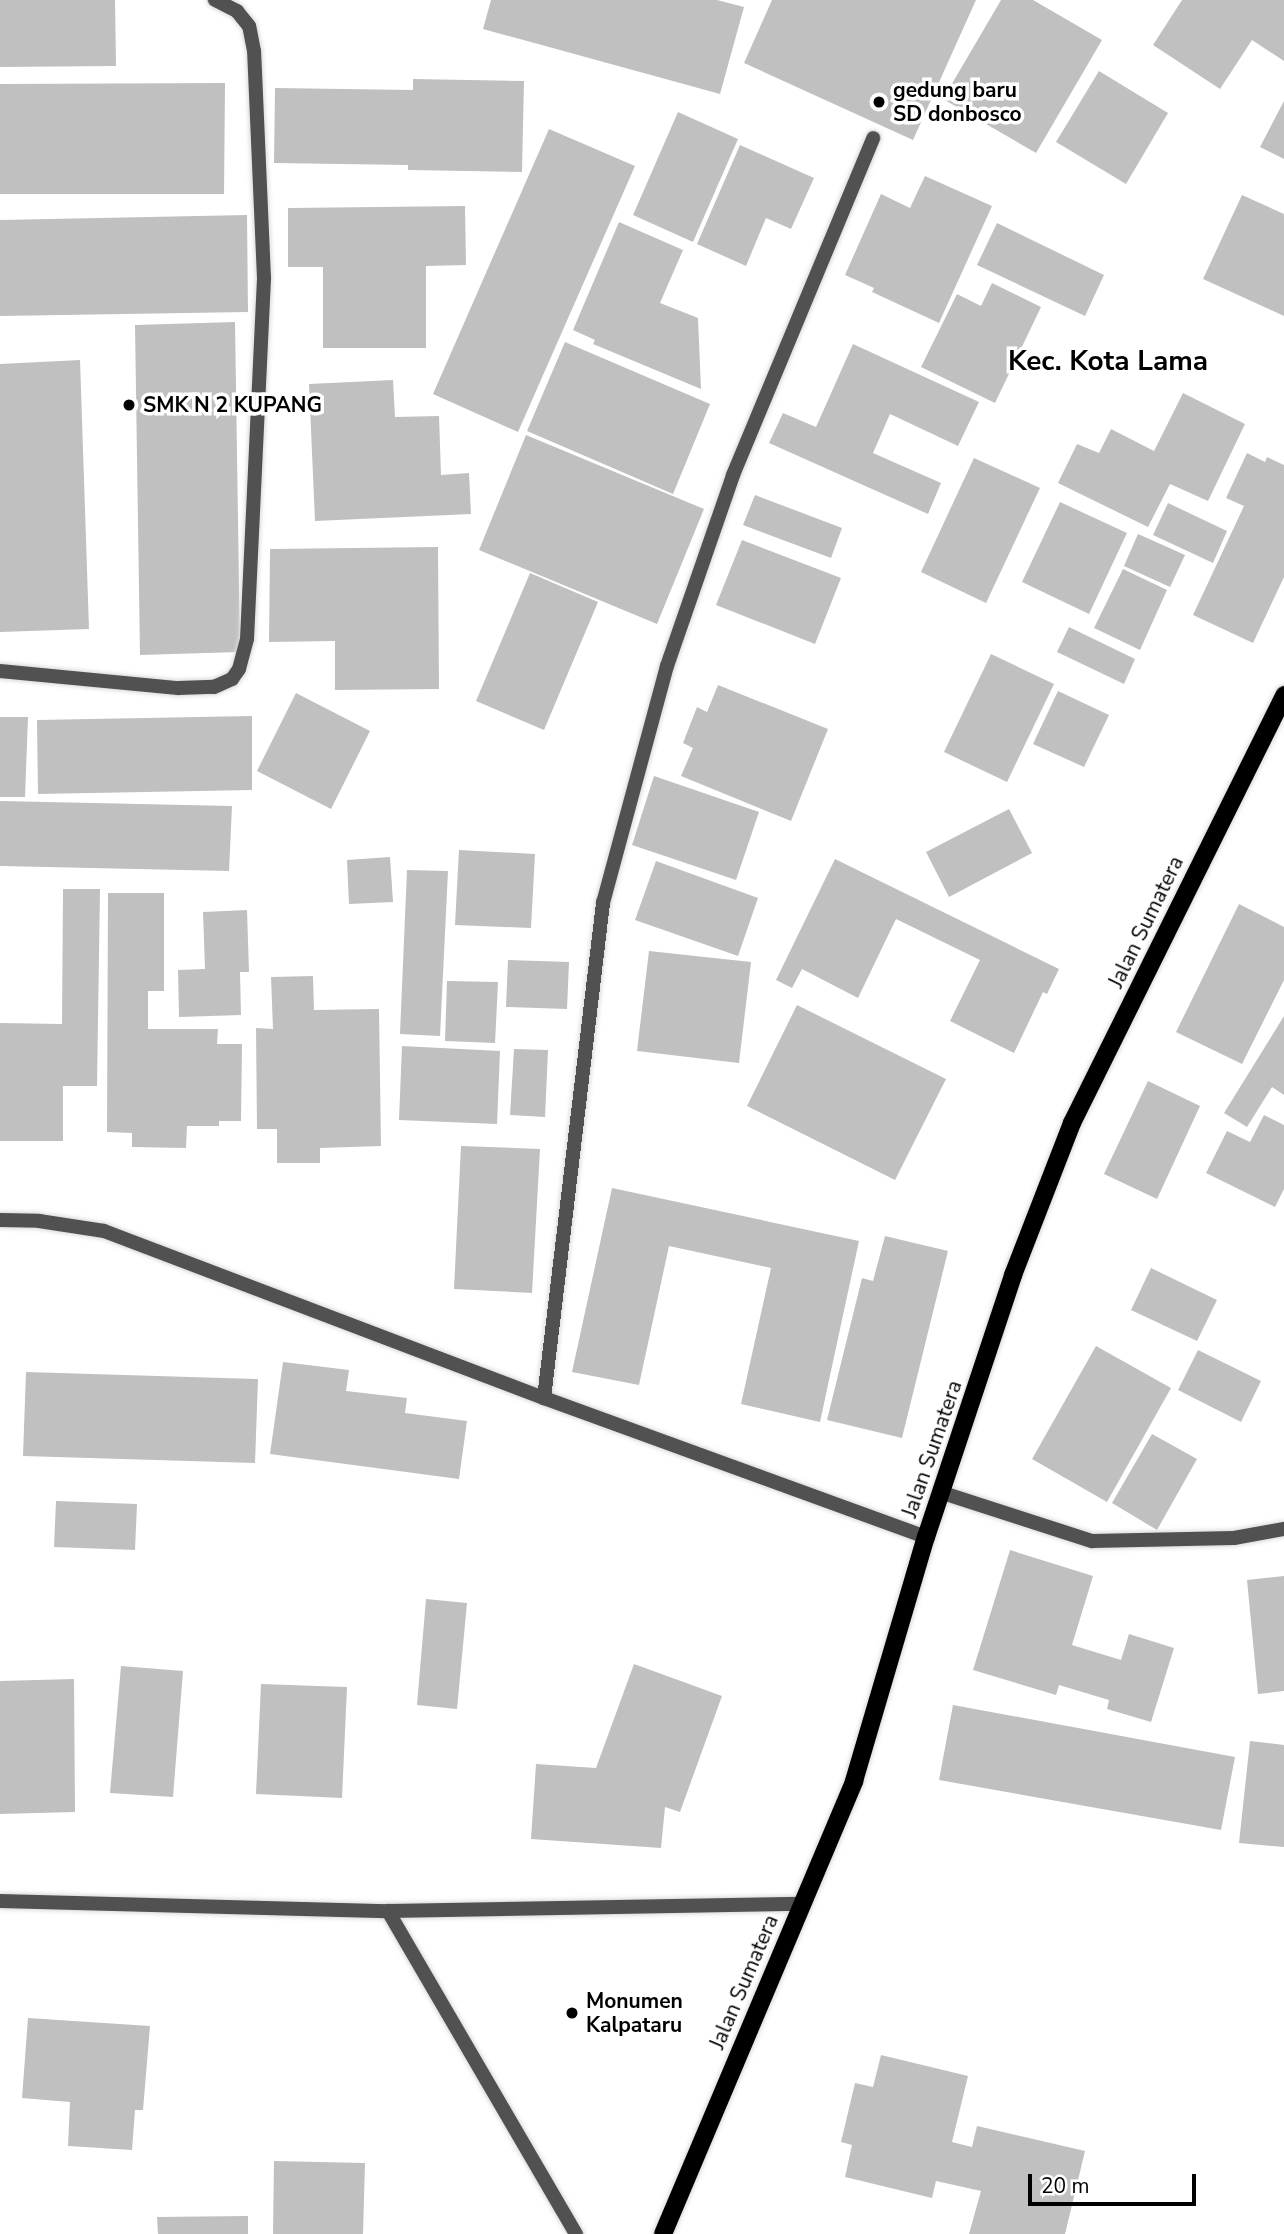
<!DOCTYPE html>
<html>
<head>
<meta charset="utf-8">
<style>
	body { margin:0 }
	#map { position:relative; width:1284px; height:2234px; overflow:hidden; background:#fff; font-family:"Nunito Sans",sans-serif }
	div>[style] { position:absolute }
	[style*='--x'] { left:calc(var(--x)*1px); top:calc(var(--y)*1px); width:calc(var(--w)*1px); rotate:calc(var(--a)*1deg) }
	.building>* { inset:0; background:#c0c0c0 }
	.roads { filter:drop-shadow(0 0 2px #dbdbdb) drop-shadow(0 0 2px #dbdbdb) }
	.minor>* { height:14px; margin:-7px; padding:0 7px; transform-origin:7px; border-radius:7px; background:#515151 }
	.primary>* { height:18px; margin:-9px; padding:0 9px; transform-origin:9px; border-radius:9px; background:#000 }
	.dots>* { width:19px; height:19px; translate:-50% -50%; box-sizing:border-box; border:4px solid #fff; border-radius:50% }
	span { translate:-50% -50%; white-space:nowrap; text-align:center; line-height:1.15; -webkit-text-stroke:7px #fff; paint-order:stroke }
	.poi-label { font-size:21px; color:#000; font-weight:700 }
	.left { translate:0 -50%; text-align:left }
	.street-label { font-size:21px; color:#000 }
	.district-label { font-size:28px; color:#000; font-weight:700 }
	.scale { position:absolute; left:1028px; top:2174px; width:168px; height:32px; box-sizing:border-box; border:4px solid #000; border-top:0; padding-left:9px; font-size:21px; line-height:24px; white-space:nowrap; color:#000; -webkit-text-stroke:5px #fff; paint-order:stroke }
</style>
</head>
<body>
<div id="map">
	<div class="building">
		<i style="clip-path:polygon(0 0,115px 0,116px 66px,0 67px)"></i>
		<i style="clip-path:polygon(491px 0,717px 0,744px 7px,720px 94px,483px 29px)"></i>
		<i style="clip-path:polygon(772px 0,976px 0,913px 140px,744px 63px)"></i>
		<i style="clip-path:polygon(1001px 0,1033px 0,1102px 40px,1036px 153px,943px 99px)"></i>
		<i style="clip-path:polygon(1182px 0,1284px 0,1284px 61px,1252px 40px,1220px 89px,1153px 45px)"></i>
		<i style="clip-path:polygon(1099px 71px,1168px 113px,1126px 184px,1056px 142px)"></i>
		<i style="clip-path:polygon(413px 79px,524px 81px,522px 172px,408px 170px,408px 165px,274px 163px,275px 88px,413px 90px)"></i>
		<i style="clip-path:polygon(225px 83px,224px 194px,0 194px,0 84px)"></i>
		<i style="clip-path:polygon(1284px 101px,1284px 159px,1260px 147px)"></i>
		<i style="clip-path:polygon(678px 112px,738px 139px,693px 242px,633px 215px)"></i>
		<i style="clip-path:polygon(549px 129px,635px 166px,518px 432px,433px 394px)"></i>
		<i style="clip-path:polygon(740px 145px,814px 178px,791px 229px,766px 218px,746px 266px,697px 244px)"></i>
		<i style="clip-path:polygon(925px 176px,992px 206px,939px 323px,872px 292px,874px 288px,845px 275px,881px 194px,910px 208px)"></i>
		<i style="clip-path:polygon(1242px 195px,1284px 214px,1284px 316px,1203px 279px)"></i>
		<i style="clip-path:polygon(465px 206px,466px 265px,426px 266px,426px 348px,323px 348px,323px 267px,288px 267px,288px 208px)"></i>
		<i style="clip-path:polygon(247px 215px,248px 312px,0 316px,0 220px)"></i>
		<i style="clip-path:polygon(619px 222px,683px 250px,660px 303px,698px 318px,701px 389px,593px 344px,595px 340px,573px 330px)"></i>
		<i style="clip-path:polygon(997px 223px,1104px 275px,1085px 316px,977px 265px)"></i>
		<i style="clip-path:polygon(992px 283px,1041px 307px,995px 403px,921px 367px,957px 294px,981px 306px)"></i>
		<i style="clip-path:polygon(235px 322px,240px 652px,140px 655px,135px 325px)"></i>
		<i style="clip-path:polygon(565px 342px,710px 404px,673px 494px,527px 431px)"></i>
		<i style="clip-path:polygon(853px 344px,979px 402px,958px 446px,890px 414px,873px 453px,941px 483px,928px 514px,769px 443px,783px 413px,816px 427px)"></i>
		<i style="clip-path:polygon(80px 360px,89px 629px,0 632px,0 364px)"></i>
		<i style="clip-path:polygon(393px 380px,395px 417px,439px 416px,441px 475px,469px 473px,471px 514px,315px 521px,309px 384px)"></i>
		<i style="clip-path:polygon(1183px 393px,1245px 424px,1208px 501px,1170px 484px,1148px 527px,1058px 483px,1077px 444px,1099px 453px,1111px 429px,1154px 451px)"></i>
		<i style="clip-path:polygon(526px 435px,704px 509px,657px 624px,479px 550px)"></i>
		<i style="clip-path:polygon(1247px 453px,1265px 462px,1267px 457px,1284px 465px,1284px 577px,1253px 643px,1193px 615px,1244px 506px,1226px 498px)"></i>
		<i style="clip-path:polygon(974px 458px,1040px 488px,986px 603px,921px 572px)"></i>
		<i style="clip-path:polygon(755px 495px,842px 528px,831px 558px,743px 525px)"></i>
		<i style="clip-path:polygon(1060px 502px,1127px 533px,1089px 614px,1022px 582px)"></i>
		<i style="clip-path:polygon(1168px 503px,1227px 531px,1213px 563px,1153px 535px)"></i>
		<i style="clip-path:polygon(1138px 534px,1185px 555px,1170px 587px,1124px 566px)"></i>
		<i style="clip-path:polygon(742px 540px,841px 578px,815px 644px,716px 605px)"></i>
		<i style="clip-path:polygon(438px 547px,439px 689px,335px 690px,335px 641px,269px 642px,270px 549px)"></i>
		<i style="clip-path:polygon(1123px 569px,1167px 590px,1140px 650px,1094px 628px)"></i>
		<i style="clip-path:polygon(530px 573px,598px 602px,544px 730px,476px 701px)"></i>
		<i style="clip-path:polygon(1069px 627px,1135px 659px,1124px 684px,1057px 652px)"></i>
		<i style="clip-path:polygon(991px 654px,1054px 684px,1007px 782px,944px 752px)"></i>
		<i style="clip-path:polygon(718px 685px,828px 729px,791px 821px,681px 776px,693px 748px,683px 743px,697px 707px,707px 712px)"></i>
		<i style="clip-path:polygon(1058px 691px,1109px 715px,1084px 767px,1033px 744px)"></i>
		<i style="clip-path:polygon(296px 693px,370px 731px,331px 809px,257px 771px)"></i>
		<i style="clip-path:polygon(252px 716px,252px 790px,38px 794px,37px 720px)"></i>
		<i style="clip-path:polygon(0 717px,28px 717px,25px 797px,0 797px)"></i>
		<i style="clip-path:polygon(654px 776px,759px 812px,736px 880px,632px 845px)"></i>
		<i style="clip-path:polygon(0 801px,232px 806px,229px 871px,0 866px)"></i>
		<i style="clip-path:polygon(1009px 809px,1032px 853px,949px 897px,926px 852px)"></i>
		<i style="clip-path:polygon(459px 850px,535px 854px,531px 928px,455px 925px)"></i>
		<i style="clip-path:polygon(390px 857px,393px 902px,349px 904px,347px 860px)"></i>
		<i style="clip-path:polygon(835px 859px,1059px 969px,1047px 994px,1043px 992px,1014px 1053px,950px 1021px,980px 960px,896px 919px,858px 998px,802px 969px,792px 988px,776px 980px)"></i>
		<i style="clip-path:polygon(656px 861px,758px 898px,738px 956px,635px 920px)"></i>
		<i style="clip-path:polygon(407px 870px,448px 871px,440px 1036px,400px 1034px)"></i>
		<i style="clip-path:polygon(63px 889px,100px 889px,97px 1086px,63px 1086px,63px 1141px,0 1141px,0 1023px,62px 1024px)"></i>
		<i style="clip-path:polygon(108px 893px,164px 893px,164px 991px,148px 991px,148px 1029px,218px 1029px,217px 1044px,242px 1044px,241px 1121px,219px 1121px,219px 1126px,187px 1126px,186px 1148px,132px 1147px,132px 1133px,107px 1132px)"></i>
		<i style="clip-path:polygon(1239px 904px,1284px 927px,1284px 980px,1242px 1064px,1176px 1032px)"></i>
		<i style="clip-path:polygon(247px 910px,249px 972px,240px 972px,241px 1015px,179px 1017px,178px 970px,205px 969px,203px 912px)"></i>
		<i style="clip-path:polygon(649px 951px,751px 962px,739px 1063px,637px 1051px)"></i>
		<i style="clip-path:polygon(508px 960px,569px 962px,567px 1009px,506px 1007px)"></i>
		<i style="clip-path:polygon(313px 976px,314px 1010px,379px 1009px,381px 1146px,320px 1148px,320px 1163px,277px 1163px,277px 1129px,257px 1129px,256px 1028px,273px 1029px,271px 977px)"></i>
		<i style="clip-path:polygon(447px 981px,498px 982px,495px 1043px,445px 1041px)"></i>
		<i style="clip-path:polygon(797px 1005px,946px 1079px,895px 1180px,747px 1106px)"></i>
		<i style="clip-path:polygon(1284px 1016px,1284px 1095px,1272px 1087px,1247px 1127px,1224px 1113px)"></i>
		<i style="clip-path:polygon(402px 1046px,500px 1051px,497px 1124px,399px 1120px)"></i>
		<i style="clip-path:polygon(514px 1049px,548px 1050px,545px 1117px,510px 1115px)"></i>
		<i style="clip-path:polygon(1148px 1081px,1200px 1106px,1157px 1199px,1104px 1174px)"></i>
		<i style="clip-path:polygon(1264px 1115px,1284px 1125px,1284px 1189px,1275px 1207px,1206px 1173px,1227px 1131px,1250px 1142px)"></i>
		<i style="clip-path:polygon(461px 1146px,540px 1149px,532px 1293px,454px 1289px)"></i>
		<i style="clip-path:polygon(612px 1188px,859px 1241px,820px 1422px,741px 1404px,771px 1268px,669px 1246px,639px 1385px,572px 1372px)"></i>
		<i style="clip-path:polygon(885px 1236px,948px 1251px,902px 1438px,827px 1420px,862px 1278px,873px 1281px)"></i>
		<i style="clip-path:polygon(1151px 1268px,1217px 1300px,1197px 1341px,1131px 1310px)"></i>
		<i style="clip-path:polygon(1096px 1346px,1171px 1388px,1107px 1502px,1032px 1459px)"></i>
		<i style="clip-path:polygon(1198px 1350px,1261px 1381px,1241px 1422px,1178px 1390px)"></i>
		<i style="clip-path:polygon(283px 1362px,349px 1370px,346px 1391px,407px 1398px,405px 1413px,467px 1421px,459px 1479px,270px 1454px)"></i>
		<i style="clip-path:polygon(26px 1372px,258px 1379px,255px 1463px,23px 1456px)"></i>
		<i style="clip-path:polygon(1152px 1434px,1197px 1459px,1157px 1530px,1112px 1503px)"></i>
		<i style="clip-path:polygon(56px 1501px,137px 1504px,135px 1550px,54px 1547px)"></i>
		<i style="clip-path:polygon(1010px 1550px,1093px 1576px,1072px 1645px,1121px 1660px,1129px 1634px,1174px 1648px,1151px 1722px,1107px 1709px,1109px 1700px,1059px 1685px,1056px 1695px,973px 1670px)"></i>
		<i style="clip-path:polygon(1284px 1576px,1284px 1691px,1258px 1694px,1247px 1580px)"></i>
		<i style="clip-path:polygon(426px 1599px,467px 1603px,457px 1709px,417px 1705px)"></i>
		<i style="clip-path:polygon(634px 1664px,722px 1696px,680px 1812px,665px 1807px,661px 1848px,531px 1839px,536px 1764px,596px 1768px)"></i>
		<i style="clip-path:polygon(121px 1666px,183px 1671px,173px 1797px,110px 1793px)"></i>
		<i style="clip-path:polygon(74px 1679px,75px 1812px,0 1814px,0 1681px)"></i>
		<i style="clip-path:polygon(261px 1684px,347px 1687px,342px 1798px,256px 1794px)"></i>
		<i style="clip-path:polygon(953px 1705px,1235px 1757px,1221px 1830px,939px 1780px)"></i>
		<i style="clip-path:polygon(1250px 1741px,1284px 1745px,1284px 1847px,1239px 1843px)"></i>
		<i style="clip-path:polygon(28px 2018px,150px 2026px,143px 2110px,135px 2110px,132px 2150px,68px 2146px,70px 2102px,22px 2098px)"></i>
		<i style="clip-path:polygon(881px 2055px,968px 2076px,952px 2142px,972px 2147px,977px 2126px,1085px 2151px,1065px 2234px,969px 2234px,981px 2191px,936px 2181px,932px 2198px,845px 2177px,852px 2145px,841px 2142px,855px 2083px,873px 2087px)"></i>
		<i style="clip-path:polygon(274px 2161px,365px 2163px,363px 2234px,273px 2234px)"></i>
		<i style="clip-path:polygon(248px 2216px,248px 2234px,158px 2234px,157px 2217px)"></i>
	</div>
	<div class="roads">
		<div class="minor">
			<i style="--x:0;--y:671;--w:179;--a:5.5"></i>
			<i style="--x:178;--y:688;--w:36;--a:-2"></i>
			<i style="--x:214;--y:687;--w:20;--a:-24"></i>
			<i style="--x:232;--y:679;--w:12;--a:-55"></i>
			<i style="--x:239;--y:669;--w:31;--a:-75"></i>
			<i style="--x:247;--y:639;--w:361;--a:-87.3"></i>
			<i style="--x:264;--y:278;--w:227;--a:-92.5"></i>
			<i style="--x:254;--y:51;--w:25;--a:-101"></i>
			<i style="--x:249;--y:26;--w:19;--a:-129"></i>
			<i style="--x:237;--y:11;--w:25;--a:-153"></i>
			<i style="--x:0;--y:1220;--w:39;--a:1"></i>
			<i style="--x:39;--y:1221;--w:66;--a:8.7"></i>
			<i style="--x:104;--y:1231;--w:471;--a:20.8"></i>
			<i style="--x:544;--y:1398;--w:407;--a:20"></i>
			<i style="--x:544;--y:1398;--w:499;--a:-83.2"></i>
			<i style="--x:603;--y:903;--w:245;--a:-74.9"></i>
			<i style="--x:667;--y:666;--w:202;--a:-70.9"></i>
			<i style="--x:733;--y:475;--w:365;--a:-67.4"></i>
			<i style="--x:943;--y:1493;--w:157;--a:17.9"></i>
			<i style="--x:1092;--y:1541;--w:142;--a:-1.2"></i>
			<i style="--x:1234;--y:1538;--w:51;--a:-10.2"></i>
			<i style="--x:0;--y:1901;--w:388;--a:1.5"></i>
			<i style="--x:388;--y:1911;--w:414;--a:-1"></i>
			<i style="--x:388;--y:1911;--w:374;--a:59.8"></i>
		</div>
		<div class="primary">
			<i style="--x:663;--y:2234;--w:492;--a:-67.1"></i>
			<i style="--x:854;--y:1781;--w:254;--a:-73.6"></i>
			<i style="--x:926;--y:1537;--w:276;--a:-71.6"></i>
			<i style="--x:1013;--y:1275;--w:163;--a:-68.8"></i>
			<i style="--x:1072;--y:1123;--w:478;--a:-63.6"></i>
		</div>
	</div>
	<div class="dots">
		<i style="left:879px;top:102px;background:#000"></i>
		<i style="left:129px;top:405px;background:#000"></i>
		<i style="left:572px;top:2013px;background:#000"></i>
	</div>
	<div class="poi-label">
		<span class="left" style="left:893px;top:102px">gedung baru<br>SD donbosco</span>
		<span class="left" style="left:143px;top:405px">SMK N 2 KUPANG</span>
		<span class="left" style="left:586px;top:2013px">Monumen<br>Kalpataru</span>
	</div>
	<div class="street-label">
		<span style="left:1146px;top:922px;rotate:-64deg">Jalan Sumatera</span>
		<span style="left:932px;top:1449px;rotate:-71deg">Jalan Sumatera</span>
		<span style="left:744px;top:1982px;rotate:-67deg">Jalan Sumatera</span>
	</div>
	<div class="district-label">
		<span style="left:1108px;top:361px">Kec. Kota Lama</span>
	</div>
	<div class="scale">20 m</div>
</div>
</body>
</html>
